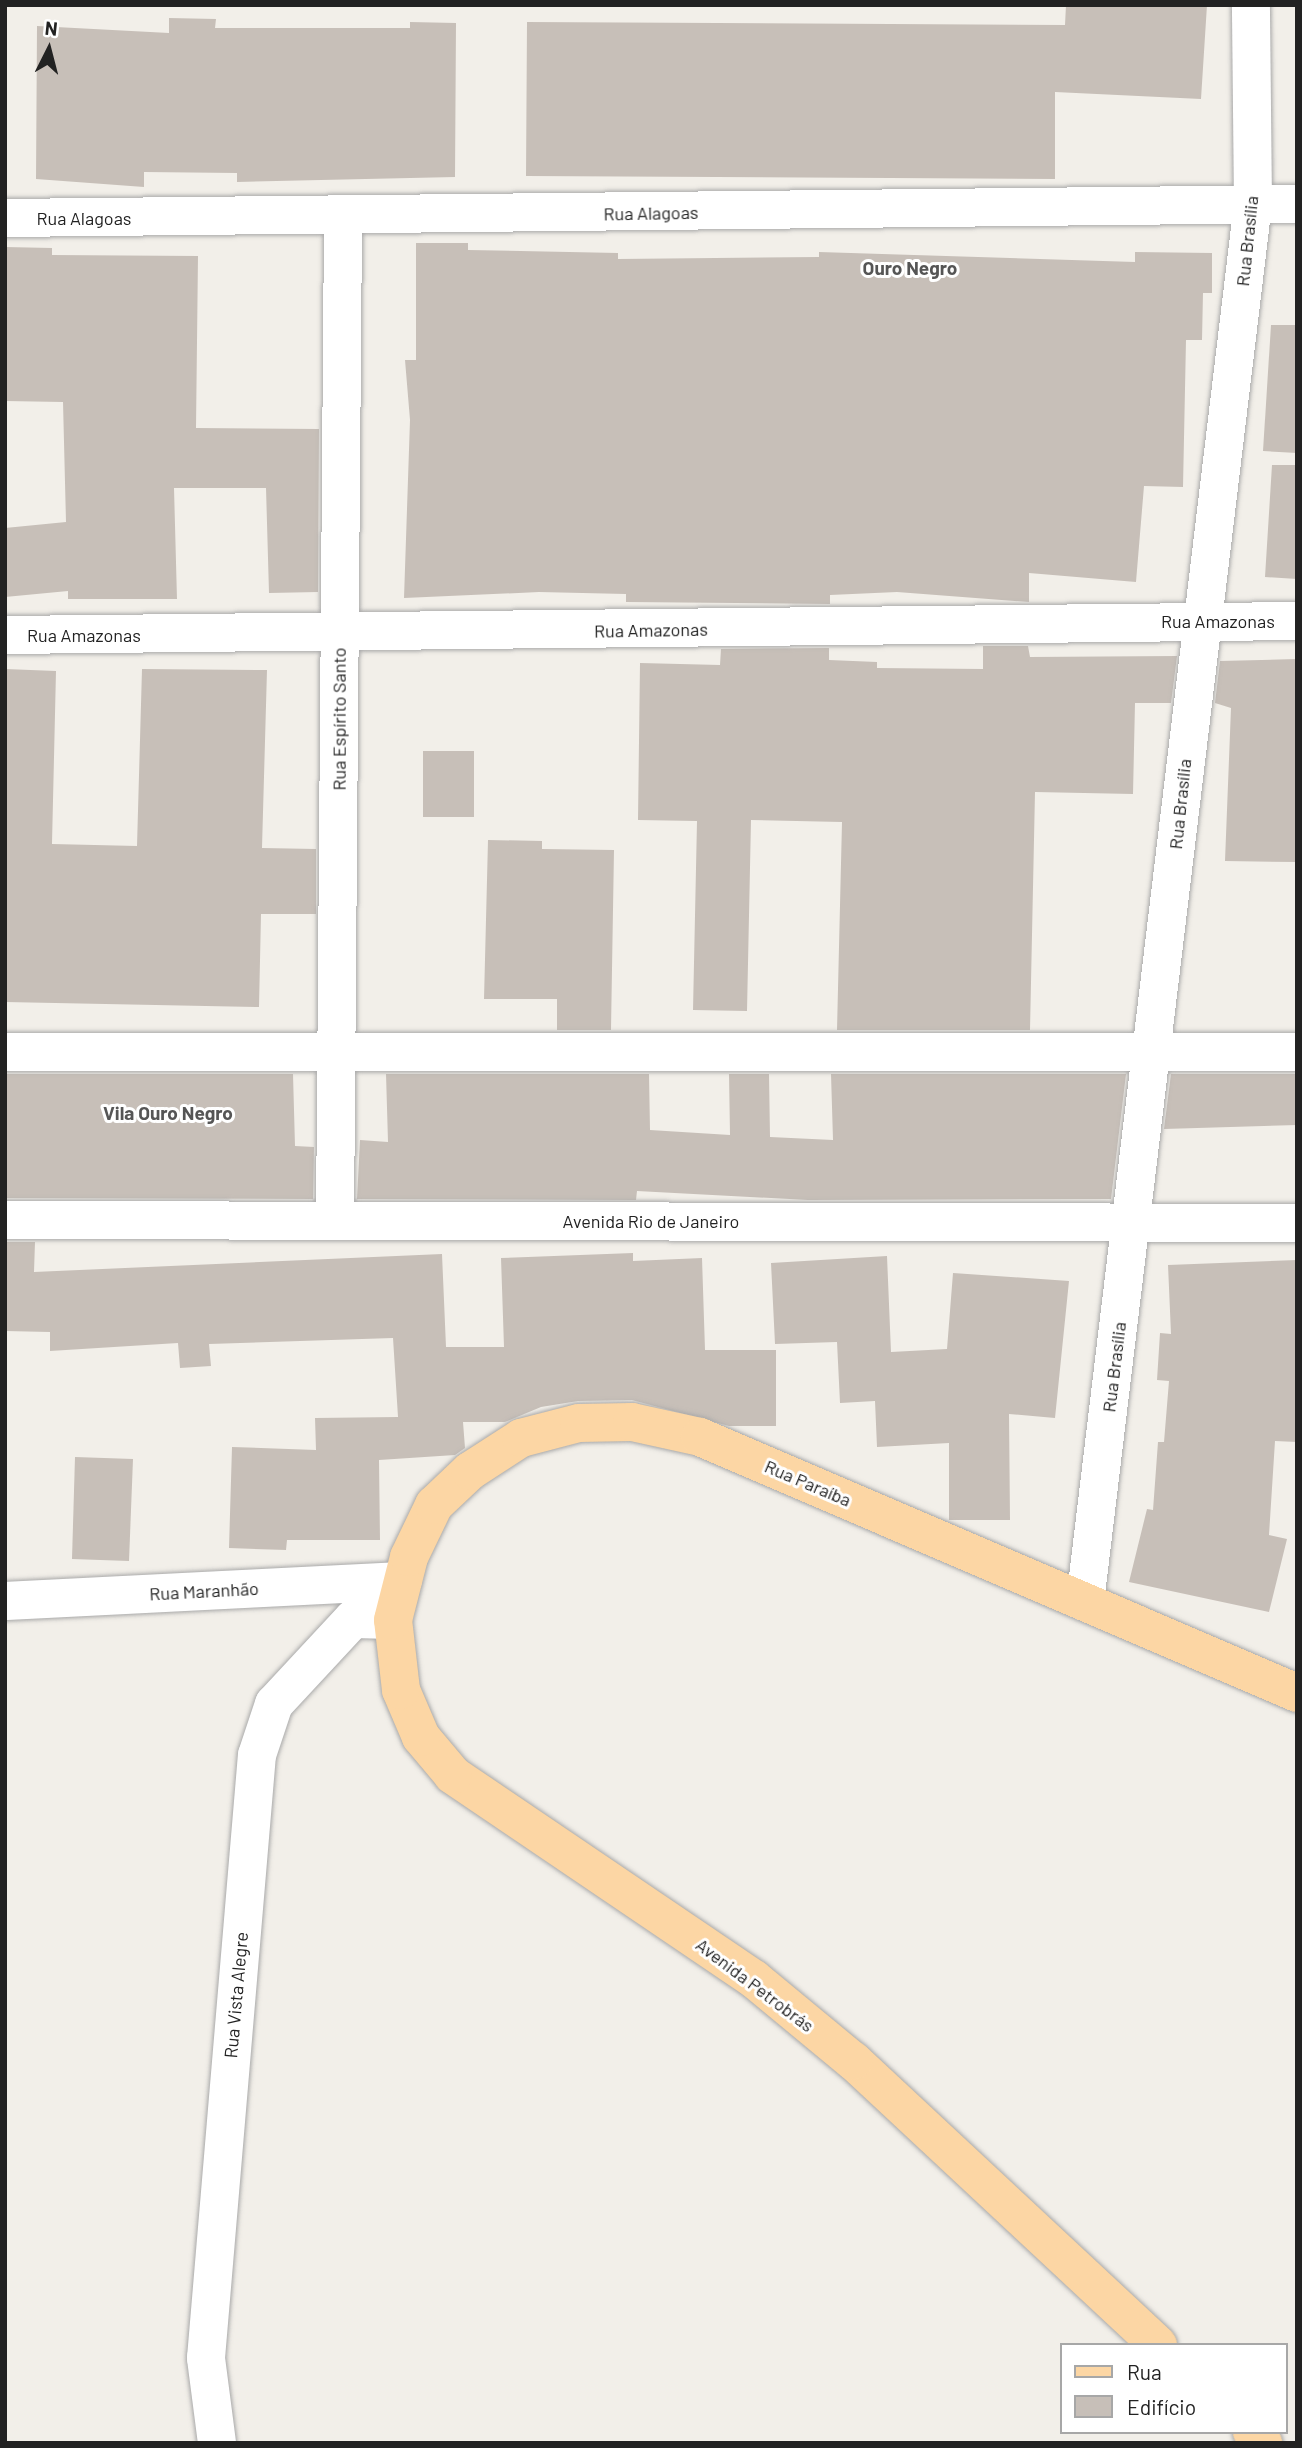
<!DOCTYPE html>
<html>
<head>
<meta charset="utf-8">
<style>
	body { margin:0 }
	#map { position:relative; width:1302px; height:2448px; overflow:hidden; background:#f2efe9; font-family:Barlow,sans-serif }
	div>[style] { position:absolute }
	[style*='--x'] { left:calc(var(--x)*1px); top:calc(var(--y)*1px); width:calc(var(--w)*1px); rotate:calc(var(--a)*1deg) }
	.building>* { inset:0; background:#c7bfb8 }
	.roads { filter:drop-shadow(0 0 2px #a9a9a9) drop-shadow(0 0 2px #a9a9a9) }
	.minor>* { height:38px; margin:-19px; padding:0 19px; transform-origin:19px; border-radius:19px; background:#fff }
	.major>* { height:38px; margin:-19px; padding:0 19px; transform-origin:19px; border-radius:19px; background:#fcd6a4 }
	span { translate:-50% -50%; white-space:nowrap; text-align:center; line-height:1.15; -webkit-text-stroke:6px #fff; paint-order:stroke }
	.street-label { font-size:18px; color:#222 }
	.neighbourhood-label { font-size:19px; color:#555; font-weight:700 }
	.frame { position:absolute; inset:0; border:7px solid #222; pointer-events:none }
	.legend { position:absolute; left:1060px; top:2343px; width:228px; height:91px; box-sizing:border-box; background:#fff; border:2px solid #a7a7a7; margin:0; padding:9px 12px; list-style:none; font-size:21px; color:#222 }
	.legend li { display:flex; align-items:center; gap:14px; height:35px }
	.legend b { width:35px; border:2px solid #a7a7a7 }
	.north { position:absolute; left:14px; top:14px; width:70px; height:70px; -webkit-text-stroke:5px #fff; paint-order:stroke; rotate:6deg; font-size:19px; font-weight:700; line-height:28px; text-align:center; color:#222 }
	.north::after { content:''; display:block; margin:auto; width:24px; height:32px; background:#222; clip-path:polygon(50% 0,100% 100%,50% 72%,0 100%) }
</style>
</head>
<body>
<div id="map">
	<div class="building">
		<i style="clip-path:polygon(1066px 5px,1207px 5px,1201px 99px,1055px 92px,1055px 179px,526px 176px,527px 22px,1065px 25px)"></i>
		<i style="clip-path:polygon(169px 18px,216px 19px,215px 28px,410px 28px,410px 22px,456px 23px,455px 177px,237px 182px,237px 173px,144px 172px,144px 187px,36px 179px,37px 26px,169px 33px)"></i>
		<i style="clip-path:polygon(416px 243px,468px 243px,468px 250px,618px 253px,618px 259px,819px 257px,819px 252px,1135px 262px,1135px 252px,1212px 253px,1212px 293px,1203px 293px,1202px 340px,1186px 340px,1183px 487px,1144px 486px,1136px 582px,1029px 573px,1029px 602px,897px 592px,830px 595px,830px 604px,626px 602px,626px 594px,539px 592px,404px 598px,410px 420px,405px 360px,416px 360px)"></i>
		<i style="clip-path:polygon(5px 247px,52px 248px,52px 255px,198px 256px,196px 428px,319px 429px,318px 592px,269px 593px,266px 488px,174px 488px,177px 599px,68px 599px,68px 591px,5px 597px,5px 528px,66px 522px,63px 402px,5px 401px)"></i>
		<i style="clip-path:polygon(1271px 325px,1297px 325px,1297px 453px,1263px 451px)"></i>
		<i style="clip-path:polygon(1272px 465px,1297px 465px,1297px 579px,1265px 577px)"></i>
		<i style="clip-path:polygon(983px 646px,1028px 646px,1030px 657px,1177px 656px,1171px 703px,1135px 703px,1133px 794px,1035px 792px,1030px 1030px,837px 1030px,842px 822px,751px 820px,747px 1011px,693px 1010px,697px 821px,638px 820px,640px 663px,720px 665px,721px 649px,829px 648px,829px 660px,877px 662px,877px 668px,983px 669px)"></i>
		<i style="clip-path:polygon(1297px 659px,1297px 862px,1225px 861px,1231px 708px,1215px 703px,1220px 661px)"></i>
		<i style="clip-path:polygon(5px 669px,56px 671px,52px 844px,137px 846px,142px 669px,267px 670px,262px 848px,316px 849px,316px 914px,261px 914px,259px 1007px,5px 1002px)"></i>
		<i style="clip-path:polygon(423px 751px,474px 751px,474px 817px,423px 817px)"></i>
		<i style="clip-path:polygon(488px 840px,542px 841px,542px 849px,614px 850px,611px 1030px,557px 1030px,557px 999px,484px 999px)"></i>
		<i style="clip-path:polygon(5px 1074px,293px 1074px,295px 1146px,314px 1147px,313px 1199px,5px 1198px)"></i>
		<i style="clip-path:polygon(386px 1074px,649px 1074px,650px 1130px,730px 1135px,729px 1074px,769px 1074px,770px 1137px,833px 1140px,831px 1074px,1126px 1074px,1111px 1199px,808px 1200px,637px 1191px,636px 1200px,357px 1199px,360px 1140px,388px 1142px)"></i>
		<i style="clip-path:polygon(1171px 1074px,1297px 1074px,1297px 1125px,1164px 1129px)"></i>
		<i style="clip-path:polygon(5px 1242px,35px 1242px,34px 1272px,442px 1254px,446px 1347px,504px 1347px,501px 1258px,633px 1253px,633px 1261px,702px 1258px,705px 1350px,776px 1350px,776px 1426px,729px 1426px,632px 1400px,578px 1401px,541px 1407px,505px 1422px,463px 1422px,465px 1448px,455px 1455px,379px 1460px,380px 1540px,287px 1540px,286px 1550px,229px 1548px,232px 1447px,316px 1450px,315px 1418px,398px 1417px,393px 1338px,209px 1344px,211px 1366px,180px 1368px,178px 1343px,50px 1351px,50px 1332px,5px 1331px)"></i>
		<i style="clip-path:polygon(887px 1256px,891px 1352px,947px 1349px,953px 1273px,1069px 1281px,1055px 1418px,1009px 1414px,1010px 1520px,949px 1520px,949px 1443px,877px 1447px,875px 1401px,840px 1403px,837px 1342px,775px 1344px,771px 1263px)"></i>
		<i style="clip-path:polygon(1297px 1260px,1297px 1442px,1275px 1441px,1269px 1535px,1287px 1539px,1269px 1612px,1129px 1582px,1147px 1509px,1153px 1510px,1158px 1442px,1164px 1442px,1169px 1381px,1157px 1380px,1160px 1333px,1171px 1334px,1168px 1265px)"></i>
		<i style="clip-path:polygon(75px 1457px,133px 1459px,129px 1561px,72px 1559px)"></i>
	</div>
	<div class="roads">
		<div class="minor">
			<i style="--x:5;--y:218;--w:1292;--a:-0.62"></i>
			<i style="--x:5;--y:635;--w:1292;--a:-0.62"></i>
			<i style="--x:5;--y:1052;--w:1292;--a:0"></i>
			<i style="--x:5;--y:1220;--w:1292;--a:0.13"></i>
			<i style="--x:335;--y:1220;--w:1003;--a:-89.54"></i>
			<i style="--x:5;--y:1601;--w:398;--a:-2.9"></i>
			<i style="--x:1085;--y:1602;--w:1408;--a:-83.15"></i>
			<i style="--x:1253;--y:204;--w:199;--a:-90.6"></i>
			<i style="--x:217;--y:2443;--w:86;--a:-97.4"></i>
			<i style="--x:206;--y:2358;--w:605;--a:-85.17"></i>
			<i style="--x:257;--y:1755;--w:54;--a:-71.6"></i>
			<i style="--x:274;--y:1704;--w:116;--a:-47.1"></i>
			<i style="--x:353;--y:1619;--w:40;--a:1.4"></i>
		</div>
		<div class="major">
			<i style="--x:1158;--y:2345;--w:417;--a:-137"></i>
			<i style="--x:853;--y:2061;--w:129;--a:-140.4"></i>
			<i style="--x:754;--y:1979;--w:364;--a:-145.9"></i>
			<i style="--x:453;--y:1775;--w:50;--a:-130.1"></i>
			<i style="--x:421;--y:1737;--w:51;--a:-113.1"></i>
			<i style="--x:401;--y:1690;--w:70;--a:-96.5"></i>
			<i style="--x:393;--y:1620;--w:65;--a:-75.7"></i>
			<i style="--x:409;--y:1557;--w:58;--a:-64.3"></i>
			<i style="--x:434;--y:1505;--w:50;--a:-43.4"></i>
			<i style="--x:470;--y:1471;--w:61;--a:-32.9"></i>
			<i style="--x:521;--y:1438;--w:60;--a:-14.5"></i>
			<i style="--x:579;--y:1423;--w:53;--a:-1.1"></i>
			<i style="--x:632;--y:1422;--w:70;--a:12.4"></i>
			<i style="--x:700;--y:1437;--w:650;--a:23.21"></i>
			<i style="--x:1252;--y:2432;--w:16;--a:45"></i>
		</div>
	</div>
	<div class="street-label">
		<span style="left:651px;top:213px;rotate:-1deg">Rua Alagoas</span>
		<span style="left:84px;top:218px">Rua Alagoas</span>
		<span style="left:1247px;top:241px;rotate:-84deg">Rua Brasília</span>
		<span style="left:1218px;top:621px">Rua Amazonas</span>
		<span style="left:651px;top:630px;rotate:-1deg">Rua Amazonas</span>
		<span style="left:84px;top:635px">Rua Amazonas</span>
		<span style="left:339px;top:719px;rotate:-90deg">Rua Espírito Santo</span>
		<span style="left:1180px;top:804px;rotate:-84deg">Rua Brasília</span>
		<span style="left:651px;top:1221px">Avenida Rio de Janeiro</span>
		<span style="left:1114px;top:1367px;rotate:-83deg">Rua Brasília</span>
		<span style="left:808px;top:1483px;rotate:23deg">Rua Paraíba</span>
		<span style="left:204px;top:1591px;rotate:-3deg">Rua Maranhão</span>
		<span style="left:755px;top:1985px;rotate:37deg">Avenida Petrobrás</span>
		<span style="left:236px;top:1995px;rotate:-85deg">Rua Vista Alegre</span>
	</div>
	<div class="neighbourhood-label">
		<span style="left:910px;top:268px">Ouro Negro</span>
		<span style="left:168px;top:1113px">Vila Ouro Negro</span>
	</div>
	<div class="frame"></div>
	<ul class="legend">
	<li><b style="height:9px;background:#fcd6a4"></b>Rua</li>
	<li><b style="height:19px;background:#c7bfb8"></b>Edifício</li>
	</ul>
	<div class="north">N</div>
</div>
</body>
</html>
